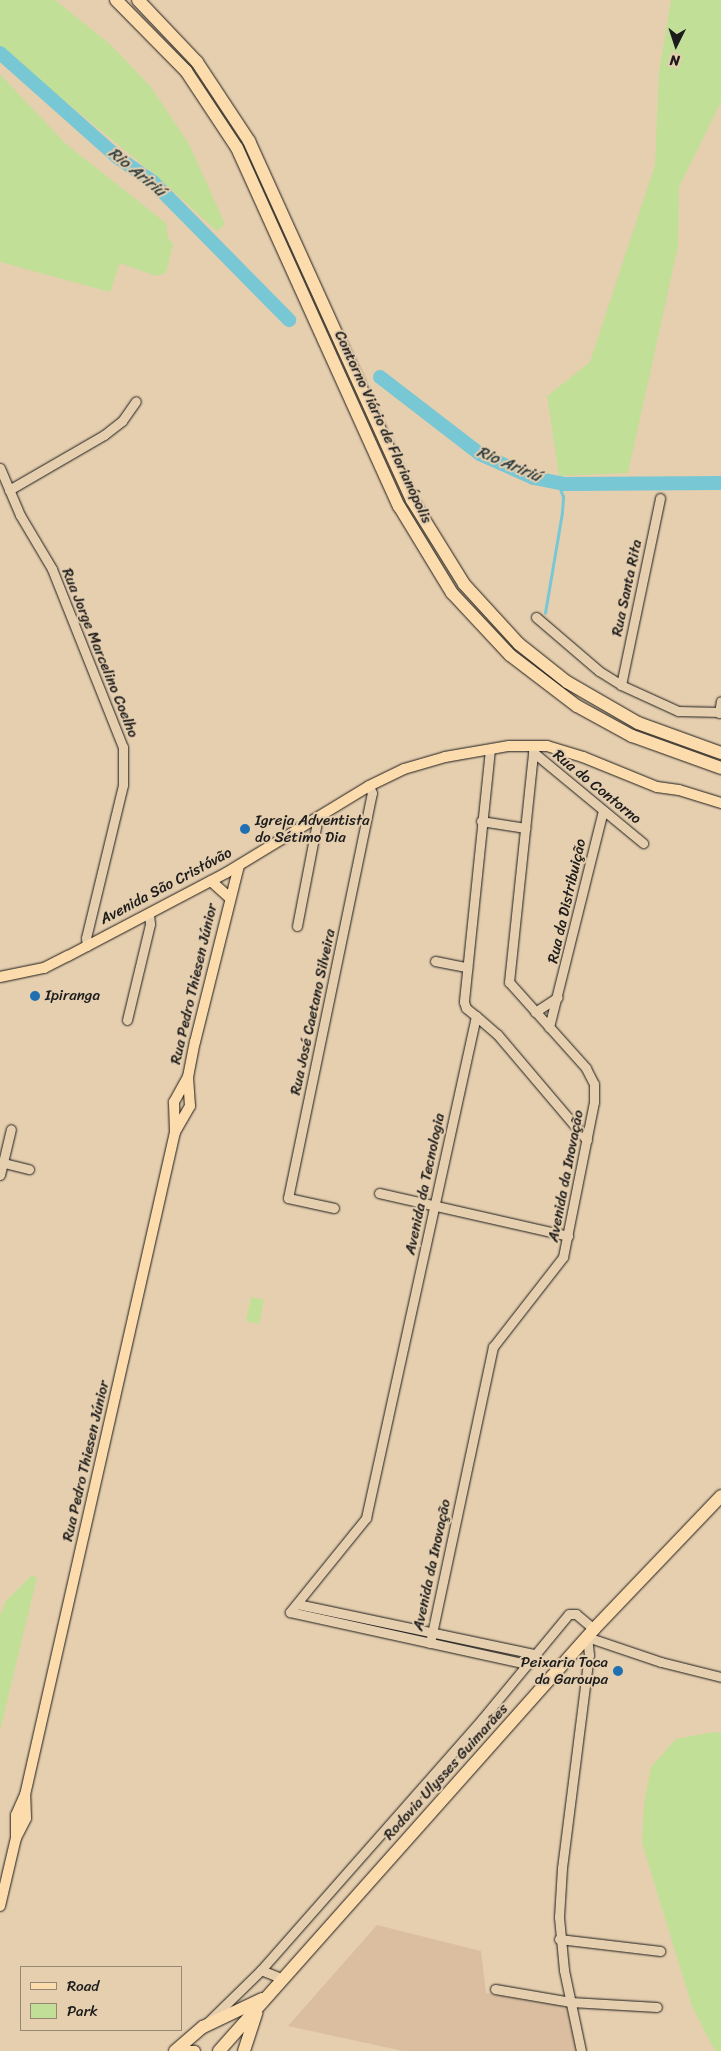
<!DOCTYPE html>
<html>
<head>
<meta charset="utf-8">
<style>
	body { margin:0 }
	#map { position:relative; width:721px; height:2051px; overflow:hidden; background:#e6cfaf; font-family:Sriracha,sans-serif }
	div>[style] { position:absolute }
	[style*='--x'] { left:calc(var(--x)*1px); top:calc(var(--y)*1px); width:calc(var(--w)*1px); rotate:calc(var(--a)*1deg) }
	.built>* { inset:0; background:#dabe9f }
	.green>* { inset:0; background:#c1df97 }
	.stream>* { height:2.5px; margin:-1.25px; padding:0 1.25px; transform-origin:1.25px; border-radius:1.25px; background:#78c7d4 }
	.river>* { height:14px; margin:-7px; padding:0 7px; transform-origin:7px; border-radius:7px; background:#78c7d4 }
	.roads { filter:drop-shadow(0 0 1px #1c1c1c) drop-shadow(0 0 1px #1c1c1c) }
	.minor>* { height:9px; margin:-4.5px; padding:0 4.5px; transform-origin:4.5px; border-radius:4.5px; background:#e6cfaf }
	.major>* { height:10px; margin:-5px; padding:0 5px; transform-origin:5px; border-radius:5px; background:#fcdcac }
	.highway>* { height:12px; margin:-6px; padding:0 6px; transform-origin:6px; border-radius:6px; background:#fcdcac }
	.dots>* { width:14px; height:14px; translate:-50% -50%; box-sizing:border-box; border:2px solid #e6cfaf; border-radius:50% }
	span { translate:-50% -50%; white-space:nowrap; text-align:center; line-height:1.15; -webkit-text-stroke:4px #e6cfaf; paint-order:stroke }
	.street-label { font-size:15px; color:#1c1c1c }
	.poi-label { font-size:15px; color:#1c1c1c }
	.left { translate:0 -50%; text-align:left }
	.right { translate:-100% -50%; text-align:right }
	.water-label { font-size:16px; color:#2e3e41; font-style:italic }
	.legend { position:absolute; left:20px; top:1966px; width:162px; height:65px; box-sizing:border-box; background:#e6cfaf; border:1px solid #958774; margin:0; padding:6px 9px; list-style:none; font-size:15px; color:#1c1c1c }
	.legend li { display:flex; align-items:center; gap:10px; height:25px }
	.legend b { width:25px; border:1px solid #958774 }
	.north { position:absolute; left:651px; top:20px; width:50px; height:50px; -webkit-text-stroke:4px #e6cfaf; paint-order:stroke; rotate:184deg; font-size:14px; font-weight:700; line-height:20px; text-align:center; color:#1c1c1c }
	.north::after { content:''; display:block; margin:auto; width:18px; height:22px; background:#1c1c1c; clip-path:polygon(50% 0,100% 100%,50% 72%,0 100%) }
</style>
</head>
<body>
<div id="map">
	<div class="built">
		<i style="clip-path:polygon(377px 1925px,481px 1951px,486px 1993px,567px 2007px,576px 2051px,403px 2051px,288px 2026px)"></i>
	</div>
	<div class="green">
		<i style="clip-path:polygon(0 0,55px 0,111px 45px,151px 87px,189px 144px,225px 224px,217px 231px,155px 175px,0 48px)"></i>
		<i style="clip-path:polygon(671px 0,721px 0,721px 102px,679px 187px,678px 246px,628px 473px,559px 476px,547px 396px,590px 362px,655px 165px,659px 72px)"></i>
		<i style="clip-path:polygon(0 74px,66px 144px,166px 223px,168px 238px,173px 244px,166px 273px,156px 276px,120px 263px,110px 292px,0 262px)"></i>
		<i style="clip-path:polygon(251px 1297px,264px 1300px,259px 1324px,246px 1321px)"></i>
		<i style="clip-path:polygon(31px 1576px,37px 1577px,0 1731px,0 1615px,6px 1601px)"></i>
		<i style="clip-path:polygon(713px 1732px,721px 1733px,721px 2051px,716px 2051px,709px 2040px,692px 2006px,642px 1843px,644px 1804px,651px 1767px,676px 1739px)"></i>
	</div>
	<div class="stream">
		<i style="--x:545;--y:613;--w:102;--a:-80.4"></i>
		<i style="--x:562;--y:512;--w:15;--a:-86"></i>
		<i style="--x:563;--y:497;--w:15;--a:-110"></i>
	</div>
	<div class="river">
		<i style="--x:0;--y:53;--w:157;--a:41.6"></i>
		<i style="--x:117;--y:157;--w:44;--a:34.8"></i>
		<i style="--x:153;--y:182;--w:194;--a:45.4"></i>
		<i style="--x:380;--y:377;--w:126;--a:37.6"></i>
		<i style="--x:480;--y:454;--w:59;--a:24"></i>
		<i style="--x:534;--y:478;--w:32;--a:11"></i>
		<i style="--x:565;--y:484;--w:156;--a:-0.4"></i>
	</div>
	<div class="roads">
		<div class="minor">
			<i style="--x:0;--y:468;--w:51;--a:66.9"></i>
			<i style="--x:20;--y:515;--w:63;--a:59.3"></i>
			<i style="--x:52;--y:569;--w:192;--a:68.3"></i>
			<i style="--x:123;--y:747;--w:38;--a:90"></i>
			<i style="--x:123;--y:785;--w:157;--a:103.6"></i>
			<i style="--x:86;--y:938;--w:8;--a:83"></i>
			<i style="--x:9;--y:490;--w:110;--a:-30.1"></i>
			<i style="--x:104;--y:435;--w:23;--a:-38"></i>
			<i style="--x:122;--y:421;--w:24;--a:-55"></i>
			<i style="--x:536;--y:617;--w:83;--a:40.6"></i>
			<i style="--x:599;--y:671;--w:26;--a:32"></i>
			<i style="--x:621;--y:685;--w:63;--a:24.5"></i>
			<i style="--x:678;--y:711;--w:43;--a:1.3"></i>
			<i style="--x:621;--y:685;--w:191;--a:-78.2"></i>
			<i style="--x:719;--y:713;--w:12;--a:-81"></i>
			<i style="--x:490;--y:749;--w:254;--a:95.9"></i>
			<i style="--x:464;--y:1002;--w:6;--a:72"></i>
			<i style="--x:466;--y:1008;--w:13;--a:39"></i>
			<i style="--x:476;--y:1016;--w:514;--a:102.36"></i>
			<i style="--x:366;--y:1518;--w:121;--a:129"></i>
			<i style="--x:290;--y:1612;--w:243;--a:12.4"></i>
			<i style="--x:533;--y:752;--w:143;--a:39.6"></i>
			<i style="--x:481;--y:821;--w:45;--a:9"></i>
			<i style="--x:297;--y:926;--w:111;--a:-79.1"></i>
			<i style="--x:435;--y:961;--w:33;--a:11"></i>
			<i style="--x:535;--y:1012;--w:27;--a:-33"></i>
			<i style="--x:476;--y:1016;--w:28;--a:41"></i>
			<i style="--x:497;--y:1034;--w:139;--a:49.7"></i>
			<i style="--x:127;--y:1020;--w:99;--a:-76.5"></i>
			<i style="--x:150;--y:924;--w:10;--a:-96"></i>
			<i style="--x:549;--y:1027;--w:223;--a:-76"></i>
			<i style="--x:0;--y:1162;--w:30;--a:14"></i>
			<i style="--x:0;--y:1175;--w:47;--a:-76.6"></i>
			<i style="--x:379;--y:1193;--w:194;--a:12.8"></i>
			<i style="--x:334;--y:1208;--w:47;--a:-167.7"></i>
			<i style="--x:288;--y:1198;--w:414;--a:-78.3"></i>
			<i style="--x:372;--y:793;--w:8;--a:-113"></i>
			<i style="--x:297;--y:1604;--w:243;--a:11.9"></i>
			<i style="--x:587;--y:1637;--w:78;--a:18.7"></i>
			<i style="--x:661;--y:1662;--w:62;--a:14"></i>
			<i style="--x:430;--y:1643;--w:303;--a:-78"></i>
			<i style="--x:493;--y:1347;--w:114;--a:-52.1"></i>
			<i style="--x:563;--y:1257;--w:158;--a:-78.7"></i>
			<i style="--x:594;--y:1102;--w:18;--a:-90"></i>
			<i style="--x:594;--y:1084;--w:18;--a:-117"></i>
			<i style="--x:586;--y:1068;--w:115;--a:-131.8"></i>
			<i style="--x:509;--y:982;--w:238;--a:-84"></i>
			<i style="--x:559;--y:1939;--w:102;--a:6.8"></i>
			<i style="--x:261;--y:1970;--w:24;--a:22"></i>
			<i style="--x:495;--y:1989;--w:77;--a:9.7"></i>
			<i style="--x:571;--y:2002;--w:86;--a:3.3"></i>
			<i style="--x:209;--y:2021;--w:73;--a:-44.4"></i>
			<i style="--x:261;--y:1970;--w:334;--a:-48.6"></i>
			<i style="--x:482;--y:1719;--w:136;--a:-50.4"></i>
			<i style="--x:569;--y:1614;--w:7;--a:0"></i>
			<i style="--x:576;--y:1614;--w:23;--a:40"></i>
			<i style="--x:581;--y:2051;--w:83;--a:-101.9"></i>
			<i style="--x:564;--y:1970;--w:53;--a:-95.4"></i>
			<i style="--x:559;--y:1917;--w:49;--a:-86.5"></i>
			<i style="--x:562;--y:1868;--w:215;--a:-82.8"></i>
			<i style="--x:589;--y:1655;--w:18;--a:-96"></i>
		</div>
		<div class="major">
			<i style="--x:211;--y:881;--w:25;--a:42"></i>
			<i style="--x:0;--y:977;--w:45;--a:-11.6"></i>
			<i style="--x:44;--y:968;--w:27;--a:-27"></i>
			<i style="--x:68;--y:956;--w:178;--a:-27.7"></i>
			<i style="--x:226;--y:873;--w:167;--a:-31.3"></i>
			<i style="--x:369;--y:786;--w:39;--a:-26"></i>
			<i style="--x:404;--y:769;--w:43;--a:-16.3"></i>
			<i style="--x:445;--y:757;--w:65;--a:-9.8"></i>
			<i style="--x:509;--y:746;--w:38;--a:0"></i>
			<i style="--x:547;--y:746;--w:38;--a:17"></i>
			<i style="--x:583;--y:757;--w:80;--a:22.1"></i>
			<i style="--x:657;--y:787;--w:22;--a:8"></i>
			<i style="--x:679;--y:790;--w:44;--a:17.2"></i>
			<i style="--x:175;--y:1132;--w:30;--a:-60"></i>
			<i style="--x:190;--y:1106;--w:29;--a:-94"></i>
			<i style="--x:188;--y:1077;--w:36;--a:-79"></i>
			<i style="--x:195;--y:1042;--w:182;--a:-76"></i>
			<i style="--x:16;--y:1838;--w:23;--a:-90"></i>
			<i style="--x:16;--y:1815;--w:22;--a:-66"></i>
			<i style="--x:0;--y:1906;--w:70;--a:-76.8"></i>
			<i style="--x:16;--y:1838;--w:22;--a:-63"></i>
			<i style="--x:26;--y:1818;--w:23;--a:-92"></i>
			<i style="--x:25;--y:1795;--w:680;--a:-77.25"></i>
			<i style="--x:175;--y:1132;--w:30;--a:-92"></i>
			<i style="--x:174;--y:1102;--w:29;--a:-61"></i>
			<i style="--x:185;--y:2051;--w:10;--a:0"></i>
		</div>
		<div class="highway">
			<i style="--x:116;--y:0;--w:100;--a:45.4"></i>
			<i style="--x:186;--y:71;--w:92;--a:56.5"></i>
			<i style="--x:237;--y:148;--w:393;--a:65.7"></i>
			<i style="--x:399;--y:506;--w:102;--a:58.7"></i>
			<i style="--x:452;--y:593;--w:85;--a:46.9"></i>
			<i style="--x:510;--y:655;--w:84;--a:37.3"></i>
			<i style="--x:577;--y:706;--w:63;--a:28.6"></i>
			<i style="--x:632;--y:736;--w:95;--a:19.8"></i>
			<i style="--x:138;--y:0;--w:86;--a:46.4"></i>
			<i style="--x:197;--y:62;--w:95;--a:56.6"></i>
			<i style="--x:249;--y:141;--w:394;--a:65.6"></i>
			<i style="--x:412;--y:500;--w:99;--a:58.2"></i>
			<i style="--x:464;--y:584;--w:81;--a:47.5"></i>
			<i style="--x:519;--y:644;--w:61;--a:38.4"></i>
			<i style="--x:567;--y:682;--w:82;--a:30"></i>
			<i style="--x:638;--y:723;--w:88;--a:19.9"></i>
			<i style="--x:175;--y:2051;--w:37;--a:-41"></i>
			<i style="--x:203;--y:2027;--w:65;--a:-25.4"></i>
			<i style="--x:219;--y:2051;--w:565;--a:-48.37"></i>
			<i style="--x:594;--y:1629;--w:184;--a:-46.3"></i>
			<i style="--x:244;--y:2051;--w:40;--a:-72"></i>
		</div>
	</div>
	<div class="dots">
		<i style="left:245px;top:829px;background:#1f6fb2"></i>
		<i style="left:35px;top:996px;background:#1f6fb2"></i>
		<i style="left:618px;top:1671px;background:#1f6fb2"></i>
	</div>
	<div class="street-label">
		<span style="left:383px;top:427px;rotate:65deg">Contorno Viário de Florianópolis</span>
		<span style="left:627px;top:588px;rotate:-78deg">Rua Santa Rita</span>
		<span style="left:100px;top:653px;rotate:68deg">Rua Jorge Marcelino Coelho</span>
		<span style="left:597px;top:787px;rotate:39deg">Rua do Contorno</span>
		<span style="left:166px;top:886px;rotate:-28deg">Avenida São Cristóvão</span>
		<span style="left:567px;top:901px;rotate:-77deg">Rua da Distribuição</span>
		<span style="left:194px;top:984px;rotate:-77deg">Rua Pedro Thiesen Júnior</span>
		<span style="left:313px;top:1012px;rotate:-78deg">Rua José Caetano Silveira</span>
		<span style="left:566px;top:1176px;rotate:-79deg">Avenida da Inovação</span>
		<span style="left:425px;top:1184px;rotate:-78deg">Avenida da Tecnologia</span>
		<span style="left:86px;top:1461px;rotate:-77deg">Rua Pedro Thiesen Júnior</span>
		<span style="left:432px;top:1565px;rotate:-78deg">Avenida da Inovação</span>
		<span style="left:446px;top:1772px;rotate:-48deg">Rodovia Ulysses Guimarães</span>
	</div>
	<div class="poi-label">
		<span class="left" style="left:255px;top:829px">Igreja Adventista<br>do Sétimo Dia</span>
		<span class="left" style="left:45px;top:996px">Ipiranga</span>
		<span class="right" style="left:608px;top:1671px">Peixaria Toca<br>da Garoupa</span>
	</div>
	<div class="water-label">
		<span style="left:137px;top:172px;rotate:39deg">Rio Aririú</span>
		<span style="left:509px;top:464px;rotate:23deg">Rio Aririú</span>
	</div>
	<ul class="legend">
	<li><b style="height:6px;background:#fcdcac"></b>Road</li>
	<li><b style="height:14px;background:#c1df97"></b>Park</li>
	</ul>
	<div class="north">N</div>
</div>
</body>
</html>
